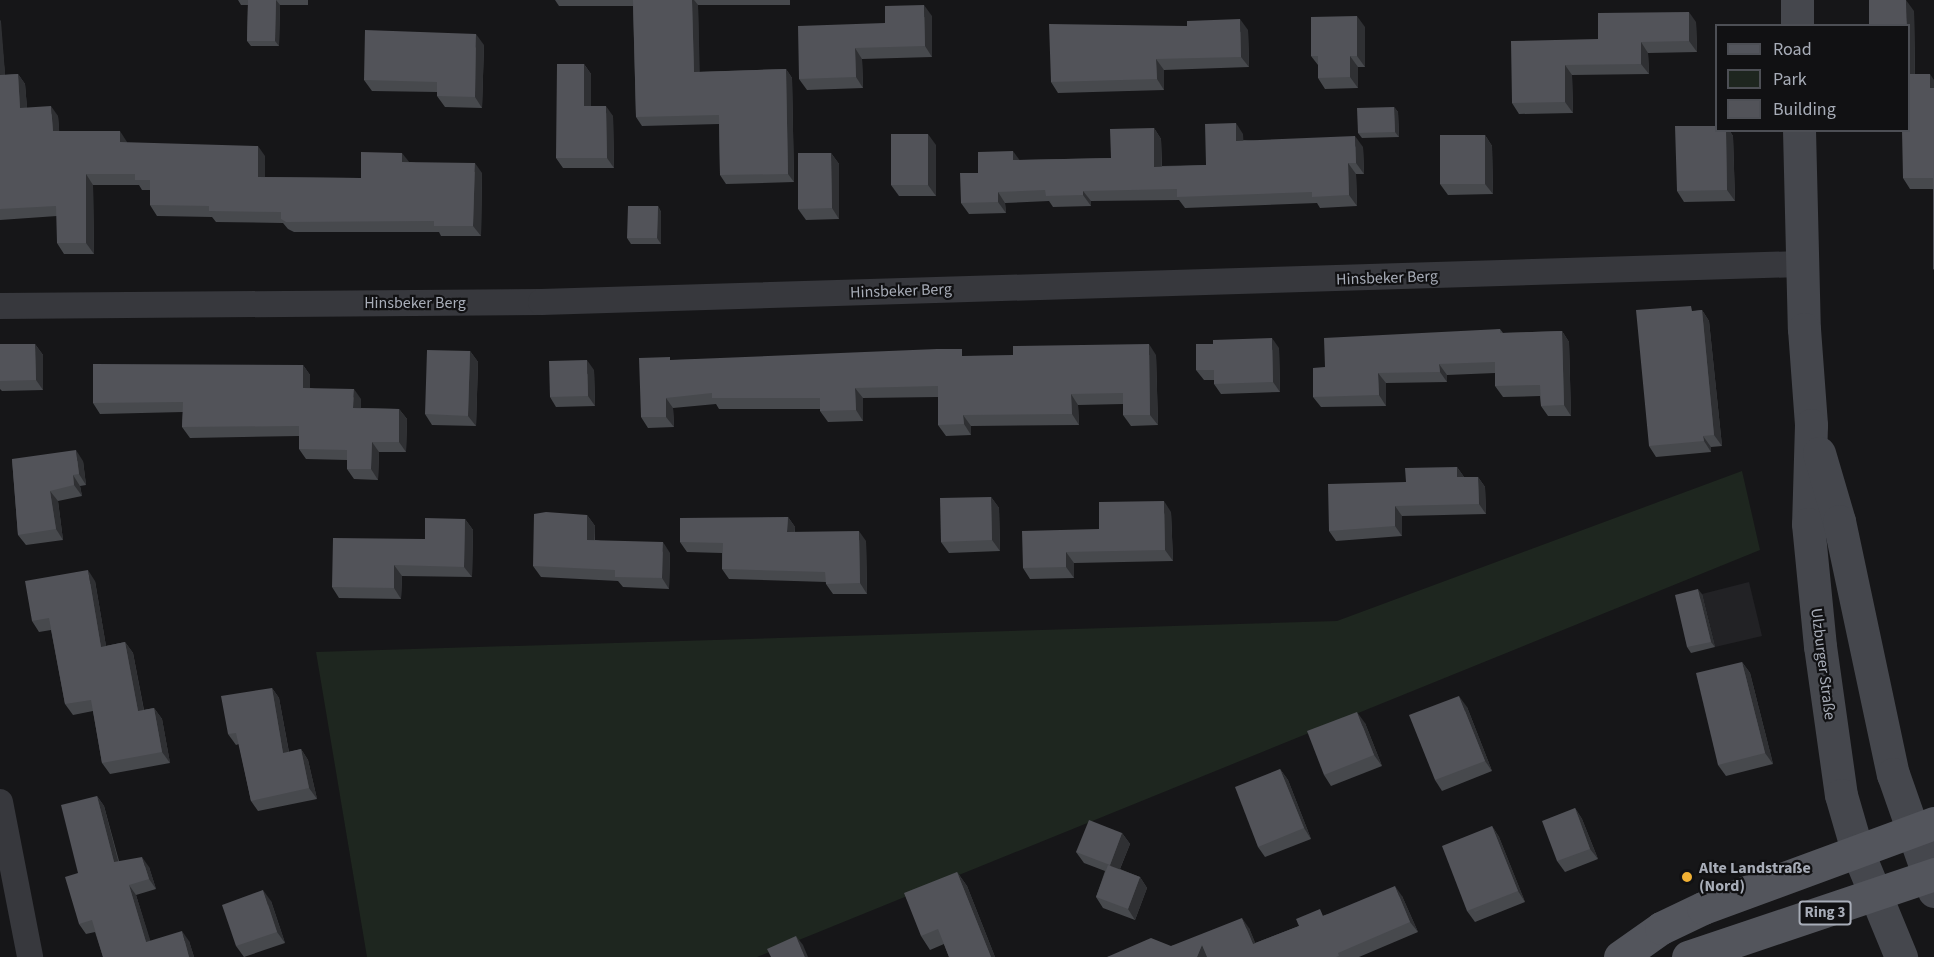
<!DOCTYPE html>
<html>
<head>
<meta charset="utf-8">
<style>
	body { margin:0 }
	#map { position:relative; width:1934px; height:957px; overflow:hidden; background:#161618; font-family:"Source Sans 3",sans-serif }
	div>[style] { position:absolute }
	[style*='--x'] { left:calc(var(--x)*1px); top:calc(var(--y)*1px); width:calc(var(--w)*1px); rotate:calc(var(--a)*1deg) }
	.built>* { inset:0; background:#222225 }
	.green>* { inset:0; background:#1e261f }
	.street>* { height:26px; margin:-13px; padding:0 13px; transform-origin:13px; border-radius:13px; background:#37383d }
	.secondary>* { height:33px; margin:-16.5px; padding:0 16.5px; transform-origin:16.5px; border-radius:16.5px; background:#45474d }
	.primary>* { height:33px; margin:-16.5px; padding:0 16.5px; transform-origin:16.5px; border-radius:16.5px; background:#53555c }
	.wall>* { inset:0; background:#47494d }
	.shaded-wall>* { inset:0; background:#2f3033 }
	.building>* { inset:0; background:#525359 }
	.dots>* { width:16px; height:16px; translate:-50% -50%; box-sizing:border-box; border:3px solid #111113; border-radius:50% }
	span { translate:-50% -50%; white-space:nowrap; text-align:center; line-height:1.15; -webkit-text-stroke:4.5px #111113; paint-order:stroke }
	.shield-label span { padding:2px 4px; background:#111113; border:2px solid; border-radius:4px; -webkit-text-stroke-width:0 }
	.shield-label { font-size:15px; color:#a8adb8; font-weight:700 }
	.street-label { font-size:16px; color:#a8adb8 }
	.poi-label { font-size:16px; color:#a8adb8; font-weight:700 }
	.left { translate:0 -50%; text-align:left }
	.legend { position:absolute; left:1715px; top:24px; width:195px; height:108px; box-sizing:border-box; background:#111113; border:2px solid #4d4f55; margin:0; padding:8px 10px; list-style:none; font-size:18px; color:#a8adb8 }
	.legend li { display:flex; align-items:center; gap:12px; height:30px }
	.legend b { width:30px; border:2px solid #4d4f55 }
</style>
</head>
<body>
<div id="map">
	<div class="built">
		<i style="clip-path:polygon(1749px 582px,1762px 636px,1715px 647px,1702px 594px)"></i>
	</div>
	<div class="green">
		<i style="clip-path:polygon(1742px 471px,1760px 550px,757px 957px,367px 957px,316px 652px,1337px 621px)"></i>
	</div>
	<div class="street">
		<i style="--x:0;--y:306;--w:541;--a:-0.42"></i>
		<i style="--x:541;--y:302;--w:1261;--a:-1.73"></i>
		<i style="--x:0;--y:802;--w:158;--a:79"></i>
	</div>
	<div class="secondary">
		<i style="--x:1797;--y:0;--w:26;--a:90"></i>
		<i style="--x:1799;--y:130;--w:199;--a:88.6"></i>
		<i style="--x:1804;--y:329;--w:96;--a:85.8"></i>
		<i style="--x:1811;--y:425;--w:99;--a:91.7"></i>
		<i style="--x:1808;--y:524;--w:123;--a:84.4"></i>
		<i style="--x:1820;--y:646;--w:150;--a:82"></i>
		<i style="--x:1841;--y:795;--w:57;--a:73.8"></i>
		<i style="--x:1857;--y:850;--w:116;--a:67.6"></i>
		<i style="--x:1819;--y:453;--w:71;--a:73.6"></i>
		<i style="--x:1839;--y:521;--w:259;--a:78"></i>
		<i style="--x:1893;--y:774;--w:124;--a:70.7"></i>
	</div>
	<div class="primary">
		<i style="--x:1620;--y:957;--w:50;--a:-35.3"></i>
		<i style="--x:1661;--y:928;--w:47;--a:-25.5"></i>
		<i style="--x:1703;--y:908;--w:246;--a:-20.2"></i>
		<i style="--x:1688;--y:957;--w:260;--a:-18.6"></i>
	</div>
	<div class="wall">
		<i style="clip-path:polygon(238px 0,308px 0,308px 5px,280px 5px,279px 46px,251px 46px,247px 41px,248px 5px,241px 5px)"></i>
		<i style="clip-path:polygon(555px 0,790px 0,790px 5px,698px 5px,699px 72px,786px 69px,792px 78px,794px 182px,726px 184px,720px 175px,719px 124px,642px 126px,636px 117px,633px 6px,559px 6px)"></i>
		<i style="clip-path:polygon(1914px 11px,1915px 74px,1934px 80px,1934px 270px,1933px 269px,1933px 189px,1910px 189px,1903px 178px)"></i>
		<i style="clip-path:polygon(932px 16px,932px 57px,862px 59px,863px 88px,807px 90px,799px 79px,885px 23px)"></i>
		<i style="clip-path:polygon(0 20px,5px 75px,18px 74px,25px 84px,27px 108px,58px 116px,59px 131px,127px 142px,127px 143px,265px 156px,265px 177px,361px 178px,409px 162px,482px 173px,481px 236px,441px 236px,439px 232px,294px 232px,288px 229px,283px 223px,216px 222px,212px 217px,157px 216px,150px 205px,150px 190px,142px 190px,139px 185px,93px 185px,94px 254px,64px 254px,57px 243px,57px 216px,0 220px)"></i>
		<i style="clip-path:polygon(1696px 22px,1697px 52px,1648px 53px,1649px 74px,1572px 75px,1573px 113px,1519px 114px,1512px 103px,1598px 39px)"></i>
		<i style="clip-path:polygon(1365px 27px,1365px 67px,1358px 67px,1358px 88px,1325px 89px,1318px 78px,1318px 65px,1311px 56px)"></i>
		<i style="clip-path:polygon(1248px 30px,1249px 67px,1164px 70px,1164px 90px,1058px 93px,1051px 82px)"></i>
		<i style="clip-path:polygon(484px 45px,482px 108px,445px 107px,437px 96px,437px 92px,372px 91px,364px 80px)"></i>
		<i style="clip-path:polygon(584px 64px,591px 74px,591px 106px,613px 116px,614px 168px,563px 168px,556px 158px)"></i>
		<i style="clip-path:polygon(1394px 107px,1398px 112px,1399px 137px,1362px 138px,1358px 133px)"></i>
		<i style="clip-path:polygon(1154px 128px,1161px 139px,1162px 166px,1206px 165px,1243px 134px,1243px 140px,1363px 147px,1364px 174px,1356px 174px,1357px 206px,1320px 208px,1317px 203px,1185px 208px,1179px 200px,1091px 201px,1091px 206px,1053px 207px,1049px 201px,1005px 203px,1006px 213px,969px 214px,961px 203px,978px 173px,1020px 160px,1111px 158px)"></i>
		<i style="clip-path:polygon(1716px 130px,1729px 130px,1733px 136px,1735px 201px,1684px 202px,1677px 191px)"></i>
		<i style="clip-path:polygon(1485px 135px,1492px 146px,1493px 194px,1448px 195px,1440px 184px)"></i>
		<i style="clip-path:polygon(936px 145px,936px 196px,899px 196px,891px 185px)"></i>
		<i style="clip-path:polygon(831px 153px,839px 164px,839px 219px,806px 220px,798px 209px)"></i>
		<i style="clip-path:polygon(658px 206px,661px 212px,661px 244px,631px 244px,627px 238px)"></i>
		<i style="clip-path:polygon(1702px 310px,1709px 321px,1722px 446px,1711px 447px,1711px 452px,1656px 457px,1649px 446px,1695px 311px)"></i>
		<i style="clip-path:polygon(1500px 329px,1503px 333px,1562px 331px,1569px 342px,1571px 416px,1548px 416px,1541px 406px,1540px 396px,1503px 397px,1495px 386px,1495px 373px,1447px 375px,1447px 382px,1386px 383px,1386px 406px,1321px 407px,1313px 397px,1325px 367px)"></i>
		<i style="clip-path:polygon(0 344px,35px 344px,43px 355px,43px 390px,2px 391px,0 389px)"></i>
		<i style="clip-path:polygon(1279px 348px,1280px 392px,1221px 394px,1214px 384px,1214px 380px,1204px 380px,1196px 370px)"></i>
		<i style="clip-path:polygon(470px 351px,478px 362px,476px 426px,432px 425px,425px 414px)"></i>
		<i style="clip-path:polygon(1156px 355px,1158px 425px,1131px 426px,1123px 415px,1123px 404px,1078px 405px,1079px 425px,971px 426px,971px 435px,946px 436px,938px 425px,938px 397px,863px 398px,863px 421px,828px 422px,820px 411px,820px 409px,719px 409px,716px 404px,673px 408px,674px 427px,648px 428px,641px 417px,673px 360px,966px 356px)"></i>
		<i style="clip-path:polygon(303px 365px,310px 375px,310px 388px,361px 399px,361px 408px,399px 409px,407px 419px,406px 452px,379px 452px,378px 480px,354px 479px,347px 469px,347px 460px,306px 459px,299px 449px,299px 436px,190px 438px,182px 427px,183px 412px,100px 414px,93px 403px)"></i>
		<i style="clip-path:polygon(594px 370px,595px 406px,556px 407px,550px 397px)"></i>
		<i style="clip-path:polygon(12px 459px,83px 461px,86px 485px,80px 486px,82px 496px,58px 501px,63px 540px,26px 545px,18px 535px)"></i>
		<i style="clip-path:polygon(1457px 467px,1464px 477px,1478px 477px,1485px 487px,1486px 514px,1402px 516px,1402px 536px,1336px 541px,1329px 531px,1406px 482px)"></i>
		<i style="clip-path:polygon(991px 497px,999px 508px,1000px 551px,949px 553px,941px 542px)"></i>
		<i style="clip-path:polygon(1171px 512px,1173px 561px,1074px 563px,1074px 578px,1030px 579px,1023px 568px,1099px 529px)"></i>
		<i style="clip-path:polygon(587px 515px,595px 526px,595px 540px,670px 553px,669px 589px,623px 587px,618px 581px,541px 577px,533px 566px)"></i>
		<i style="clip-path:polygon(788px 517px,795px 527px,795px 532px,866px 541px,867px 594px,833px 594px,826px 584px,826px 582px,729px 579px,722px 569px,722px 553px,687px 552px,680px 542px)"></i>
		<i style="clip-path:polygon(465px 519px,473px 530px,472px 577px,402px 576px,401px 599px,339px 598px,332px 587px)"></i>
		<i style="clip-path:polygon(95px 581px,106px 646px,125px 642px,133px 653px,144px 710px,154px 708px,162px 719px,170px 763px,110px 774px,102px 763px,93px 711px,73px 715px,65px 704px,51px 630px,39px 632px,32px 621px)"></i>
		<i style="clip-path:polygon(1702px 594px,1715px 647px,1691px 653px,1687px 647px)"></i>
		<i style="clip-path:polygon(1742px 662px,1750px 673px,1773px 764px,1726px 776px,1718px 765px)"></i>
		<i style="clip-path:polygon(272px 688px,279px 698px,289px 752px,301px 749px,308px 760px,317px 799px,258px 811px,251px 801px,239px 744px,236px 745px,228px 734px)"></i>
		<i style="clip-path:polygon(1467px 707px,1492px 771px,1442px 791px,1435px 780px)"></i>
		<i style="clip-path:polygon(1365px 723px,1382px 766px,1331px 786px,1324px 775px)"></i>
		<i style="clip-path:polygon(1280px 769px,1288px 780px,1311px 839px,1265px 857px,1258px 847px)"></i>
		<i style="clip-path:polygon(97px 796px,104px 806px,119px 861px,149px 867px,156px 889px,136px 895px,150px 941px,189px 941px,194px 957px,103px 957px,95px 932px,86px 934px,79px 924px,78px 873px)"></i>
		<i style="clip-path:polygon(1575px 808px,1582px 819px,1598px 859px,1565px 872px,1557px 861px)"></i>
		<i style="clip-path:polygon(1492px 826px,1499px 837px,1525px 902px,1475px 922px,1467px 911px)"></i>
		<i style="clip-path:polygon(1122px 833px,1130px 844px,1120px 869px,1140px 877px,1147px 888px,1135px 920px,1103px 908px,1096px 897px,1105px 871px,1084px 863px,1076px 852px)"></i>
		<i style="clip-path:polygon(957px 872px,967px 886px,995px 957px,949px 957px,944px 944px,930px 950px,921px 936px)"></i>
		<i style="clip-path:polygon(1402px 896px,1418px 932px,1359px 957px,1107px 957px,1171px 946px,1249px 928px,1255px 943px,1299px 926px,1325px 915px)"></i>
		<i style="clip-path:polygon(271px 901px,285px 943px,244px 957px,236px 946px)"></i>
	</div>
	<div class="shaded-wall">
		<i style="clip-path:polygon(276px 0,280px 5px,279px 46px,275px 41px)"></i>
		<i style="clip-path:polygon(692px 0,694px 0,698px 5px,700px 80px,694px 72px)"></i>
		<i style="clip-path:polygon(1906px 0,1914px 11px,1915px 85px,1908px 76px,1908px 26px,1907px 26px)"></i>
		<i style="clip-path:polygon(924px 5px,932px 16px,932px 57px,925px 46px)"></i>
		<i style="clip-path:polygon(1689px 12px,1696px 22px,1697px 52px,1689px 41px)"></i>
		<i style="clip-path:polygon(1357px 16px,1365px 27px,1365px 67px,1357px 56px)"></i>
		<i style="clip-path:polygon(1240px 19px,1248px 30px,1249px 67px,1241px 57px)"></i>
		<i style="clip-path:polygon(0 20px,1px 21px,6px 86px,0 77px)"></i>
		<i style="clip-path:polygon(476px 34px,484px 45px,482px 108px,475px 97px)"></i>
		<i style="clip-path:polygon(1641px 42px,1648px 53px,1649px 74px,1641px 64px)"></i>
		<i style="clip-path:polygon(855px 48px,862px 59px,863px 88px,856px 77px)"></i>
		<i style="clip-path:polygon(1350px 56px,1358px 67px,1358px 88px,1350px 77px)"></i>
		<i style="clip-path:polygon(1156px 59px,1164px 70px,1164px 90px,1157px 79px)"></i>
		<i style="clip-path:polygon(584px 64px,591px 74px,591px 116px,584px 106px)"></i>
		<i style="clip-path:polygon(1565px 65px,1572px 75px,1573px 113px,1565px 102px)"></i>
		<i style="clip-path:polygon(786px 69px,792px 78px,794px 182px,788px 174px)"></i>
		<i style="clip-path:polygon(18px 74px,25px 84px,28px 119px,20px 108px)"></i>
		<i style="clip-path:polygon(1930px 74px,1934px 80px,1934px 93px,1930px 88px)"></i>
		<i style="clip-path:polygon(51px 106px,58px 116px,60px 141px,53px 131px)"></i>
		<i style="clip-path:polygon(606px 106px,613px 116px,614px 168px,607px 158px)"></i>
		<i style="clip-path:polygon(1394px 107px,1398px 112px,1399px 137px,1395px 132px)"></i>
		<i style="clip-path:polygon(1236px 123px,1243px 134px,1244px 151px,1236px 141px)"></i>
		<i style="clip-path:polygon(1154px 128px,1161px 139px,1162px 177px,1154px 167px)"></i>
		<i style="clip-path:polygon(1726px 130px,1729px 130px,1733px 136px,1735px 201px,1727px 190px)"></i>
		<i style="clip-path:polygon(120px 131px,127px 142px,127px 153px,120px 142px)"></i>
		<i style="clip-path:polygon(928px 134px,936px 145px,936px 196px,928px 185px)"></i>
		<i style="clip-path:polygon(1485px 135px,1492px 146px,1493px 194px,1485px 184px)"></i>
		<i style="clip-path:polygon(1355px 136px,1363px 147px,1364px 174px,1356px 163px)"></i>
		<i style="clip-path:polygon(258px 146px,265px 156px,265px 188px,258px 177px)"></i>
		<i style="clip-path:polygon(1013px 151px,1021px 162px,1013px 160px)"></i>
		<i style="clip-path:polygon(402px 153px,410px 163px,402px 162px)"></i>
		<i style="clip-path:polygon(831px 153px,839px 164px,839px 219px,832px 208px)"></i>
		<i style="clip-path:polygon(475px 163px,482px 173px,481px 236px,473px 226px)"></i>
		<i style="clip-path:polygon(1348px 163px,1356px 174px,1357px 206px,1349px 195px)"></i>
		<i style="clip-path:polygon(86px 174px,93px 185px,94px 254px,86px 243px)"></i>
		<i style="clip-path:polygon(1083px 191px,1091px 201px,1091px 206px,1083px 195px)"></i>
		<i style="clip-path:polygon(998px 192px,1005px 203px,1006px 213px,998px 202px)"></i>
		<i style="clip-path:polygon(658px 206px,661px 212px,661px 244px,657px 238px)"></i>
		<i style="clip-path:polygon(1702px 310px,1709px 321px,1722px 446px,1714px 435px)"></i>
		<i style="clip-path:polygon(1562px 331px,1569px 342px,1571px 416px,1564px 405px)"></i>
		<i style="clip-path:polygon(1272px 338px,1279px 348px,1280px 392px,1273px 382px)"></i>
		<i style="clip-path:polygon(35px 344px,43px 355px,43px 390px,36px 380px)"></i>
		<i style="clip-path:polygon(1149px 344px,1156px 355px,1158px 425px,1150px 415px)"></i>
		<i style="clip-path:polygon(470px 351px,478px 362px,476px 426px,468px 416px)"></i>
		<i style="clip-path:polygon(587px 360px,594px 370px,595px 406px,588px 396px)"></i>
		<i style="clip-path:polygon(1439px 364px,1447px 375px,1447px 382px,1440px 372px)"></i>
		<i style="clip-path:polygon(303px 365px,310px 375px,310px 398px,303px 388px)"></i>
		<i style="clip-path:polygon(1378px 373px,1386px 383px,1386px 406px,1379px 395px)"></i>
		<i style="clip-path:polygon(855px 388px,863px 398px,863px 421px,856px 410px)"></i>
		<i style="clip-path:polygon(354px 389px,361px 399px,361px 418px,353px 408px)"></i>
		<i style="clip-path:polygon(1071px 394px,1078px 405px,1079px 425px,1072px 414px)"></i>
		<i style="clip-path:polygon(666px 398px,673px 408px,674px 427px,666px 417px)"></i>
		<i style="clip-path:polygon(399px 409px,407px 419px,406px 452px,399px 442px)"></i>
		<i style="clip-path:polygon(963px 415px,971px 426px,971px 435px,964px 424px)"></i>
		<i style="clip-path:polygon(1703px 436px,1711px 447px,1711px 452px,1704px 441px)"></i>
		<i style="clip-path:polygon(372px 442px,379px 452px,378px 480px,371px 469px)"></i>
		<i style="clip-path:polygon(76px 450px,83px 461px,86px 485px,79px 474px)"></i>
		<i style="clip-path:polygon(1457px 467px,1464px 477px,1464px 487px,1457px 477px)"></i>
		<i style="clip-path:polygon(73px 475px,80px 486px,82px 496px,74px 485px)"></i>
		<i style="clip-path:polygon(1478px 477px,1485px 487px,1486px 514px,1479px 504px)"></i>
		<i style="clip-path:polygon(50px 491px,58px 501px,63px 540px,56px 529px)"></i>
		<i style="clip-path:polygon(991px 497px,999px 508px,1000px 551px,992px 540px)"></i>
		<i style="clip-path:polygon(1164px 501px,1171px 512px,1173px 561px,1165px 550px)"></i>
		<i style="clip-path:polygon(1395px 506px,1402px 516px,1402px 536px,1395px 526px)"></i>
		<i style="clip-path:polygon(587px 515px,595px 526px,594px 551px,587px 540px)"></i>
		<i style="clip-path:polygon(788px 517px,795px 527px,794px 542px,787px 532px)"></i>
		<i style="clip-path:polygon(465px 519px,473px 530px,472px 577px,464px 567px)"></i>
		<i style="clip-path:polygon(859px 531px,866px 541px,867px 594px,860px 583px)"></i>
		<i style="clip-path:polygon(663px 542px,670px 553px,669px 589px,662px 578px)"></i>
		<i style="clip-path:polygon(1066px 552px,1074px 563px,1074px 578px,1066px 567px)"></i>
		<i style="clip-path:polygon(394px 565px,402px 576px,401px 599px,394px 588px)"></i>
		<i style="clip-path:polygon(88px 570px,95px 581px,108px 658px,101px 647px)"></i>
		<i style="clip-path:polygon(1698px 589px,1702px 594px,1715px 647px,1711px 642px)"></i>
		<i style="clip-path:polygon(125px 642px,133px 653px,146px 722px,138px 711px)"></i>
		<i style="clip-path:polygon(1742px 662px,1750px 673px,1773px 764px,1765px 753px)"></i>
		<i style="clip-path:polygon(272px 688px,279px 698px,291px 764px,283px 753px)"></i>
		<i style="clip-path:polygon(1459px 696px,1467px 707px,1492px 771px,1485px 761px)"></i>
		<i style="clip-path:polygon(154px 708px,162px 719px,170px 763px,162px 752px)"></i>
		<i style="clip-path:polygon(1357px 712px,1365px 723px,1382px 766px,1374px 755px)"></i>
		<i style="clip-path:polygon(301px 749px,308px 760px,317px 799px,309px 788px)"></i>
		<i style="clip-path:polygon(1280px 769px,1288px 780px,1311px 839px,1304px 828px)"></i>
		<i style="clip-path:polygon(97px 796px,104px 806px,121px 872px,114px 862px)"></i>
		<i style="clip-path:polygon(1575px 808px,1582px 819px,1598px 859px,1590px 849px)"></i>
		<i style="clip-path:polygon(1492px 826px,1499px 837px,1525px 902px,1518px 891px)"></i>
		<i style="clip-path:polygon(1122px 833px,1130px 844px,1117px 876px,1110px 865px)"></i>
		<i style="clip-path:polygon(142px 857px,149px 867px,156px 889px,149px 879px)"></i>
		<i style="clip-path:polygon(957px 872px,967px 886px,995px 957px,991px 957px)"></i>
		<i style="clip-path:polygon(1140px 877px,1147px 888px,1135px 920px,1128px 909px)"></i>
		<i style="clip-path:polygon(129px 885px,136px 895px,154px 952px,146px 942px)"></i>
		<i style="clip-path:polygon(1395px 886px,1402px 896px,1418px 932px,1410px 922px)"></i>
		<i style="clip-path:polygon(263px 890px,271px 901px,285px 943px,277px 932px)"></i>
		<i style="clip-path:polygon(1242px 918px,1249px 928px,1260px 954px,1253px 944px)"></i>
		<i style="clip-path:polygon(182px 931px,189px 941px,194px 957px,189px 957px)"></i>
		<i style="clip-path:polygon(796px 936px,803px 945px,808px 957px,805px 957px)"></i>
		<i style="clip-path:polygon(1202px 945px,1208px 957px,1197px 957px)"></i>
	</div>
	<div class="building">
		<i style="clip-path:polygon(248px 0,276px 0,275px 41px,247px 41px)"></i>
		<i style="clip-path:polygon(633px 0,692px 0,694px 72px,786px 69px,788px 174px,720px 175px,719px 115px,636px 117px)"></i>
		<i style="clip-path:polygon(1869px 0,1906px 0,1907px 26px,1869px 26px)"></i>
		<i style="clip-path:polygon(924px 5px,925px 46px,855px 48px,856px 77px,799px 79px,798px 26px,885px 23px,885px 6px)"></i>
		<i style="clip-path:polygon(1689px 12px,1689px 41px,1641px 42px,1641px 64px,1565px 65px,1565px 102px,1512px 103px,1511px 41px,1598px 39px,1598px 13px)"></i>
		<i style="clip-path:polygon(1357px 16px,1357px 56px,1350px 56px,1350px 77px,1318px 78px,1318px 56px,1311px 56px,1311px 17px)"></i>
		<i style="clip-path:polygon(1240px 19px,1241px 57px,1156px 59px,1157px 79px,1051px 82px,1049px 24px,1187px 26px,1187px 21px)"></i>
		<i style="clip-path:polygon(365px 30px,476px 34px,475px 97px,437px 96px,437px 82px,364px 80px)"></i>
		<i style="clip-path:polygon(557px 64px,584px 64px,584px 106px,606px 106px,607px 158px,556px 158px)"></i>
		<i style="clip-path:polygon(18px 74px,20px 108px,51px 106px,53px 131px,120px 131px,120px 142px,258px 146px,258px 177px,361px 178px,361px 152px,402px 153px,402px 162px,475px 163px,473px 226px,434px 226px,434px 221px,286px 222px,281px 219px,281px 212px,209px 211px,209px 206px,150px 205px,150px 180px,135px 180px,135px 174px,86px 174px,86px 243px,57px 243px,56px 206px,0 209px,0 75px)"></i>
		<i style="clip-path:polygon(1908px 74px,1930px 74px,1930px 88px,1934px 88px,1934px 269px,1933px 269px,1933px 178px,1903px 178px,1902px 130px,1908px 130px)"></i>
		<i style="clip-path:polygon(1394px 107px,1395px 132px,1358px 133px,1357px 108px)"></i>
		<i style="clip-path:polygon(1236px 123px,1236px 141px,1355px 136px,1356px 163px,1348px 163px,1349px 195px,1312px 197px,1312px 192px,1177px 197px,1177px 189px,1083px 191px,1083px 195px,1046px 196px,1045px 190px,998px 192px,998px 202px,961px 203px,960px 173px,978px 173px,978px 152px,1013px 151px,1013px 160px,1111px 158px,1110px 129px,1154px 128px,1154px 167px,1206px 165px,1205px 124px)"></i>
		<i style="clip-path:polygon(1675px 126px,1716px 126px,1716px 130px,1726px 130px,1727px 190px,1677px 191px)"></i>
		<i style="clip-path:polygon(891px 134px,928px 134px,928px 185px,891px 185px)"></i>
		<i style="clip-path:polygon(1440px 135px,1485px 135px,1485px 184px,1440px 184px)"></i>
		<i style="clip-path:polygon(798px 153px,831px 153px,832px 208px,798px 209px)"></i>
		<i style="clip-path:polygon(628px 206px,658px 206px,657px 238px,627px 238px)"></i>
		<i style="clip-path:polygon(1691px 306px,1692px 311px,1702px 310px,1714px 435px,1703px 436px,1704px 441px,1649px 446px,1636px 310px)"></i>
		<i style="clip-path:polygon(1500px 329px,1500px 333px,1562px 331px,1564px 405px,1541px 406px,1540px 385px,1495px 386px,1495px 362px,1439px 364px,1440px 372px,1378px 373px,1379px 395px,1313px 397px,1313px 368px,1325px 367px,1324px 338px)"></i>
		<i style="clip-path:polygon(1272px 338px,1273px 382px,1214px 384px,1214px 370px,1196px 370px,1196px 344px,1213px 344px,1213px 340px)"></i>
		<i style="clip-path:polygon(0 344px,35px 344px,36px 380px,0 381px)"></i>
		<i style="clip-path:polygon(1149px 344px,1150px 415px,1123px 415px,1123px 393px,1071px 394px,1072px 414px,963px 415px,964px 424px,938px 425px,938px 386px,855px 388px,856px 410px,820px 411px,820px 398px,712px 398px,712px 393px,666px 398px,666px 417px,641px 417px,639px 358px,670px 357px,670px 360px,937px 349px,962px 349px,962px 356px,1013px 355px,1013px 346px)"></i>
		<i style="clip-path:polygon(427px 350px,470px 351px,468px 416px,425px 414px)"></i>
		<i style="clip-path:polygon(587px 360px,588px 396px,550px 397px,549px 361px)"></i>
		<i style="clip-path:polygon(93px 364px,303px 365px,303px 388px,354px 389px,353px 408px,399px 409px,399px 442px,372px 442px,371px 469px,347px 469px,347px 450px,299px 449px,299px 426px,182px 427px,183px 402px,93px 403px)"></i>
		<i style="clip-path:polygon(76px 450px,79px 474px,73px 475px,74px 485px,50px 491px,56px 529px,18px 535px,12px 459px)"></i>
		<i style="clip-path:polygon(1457px 467px,1457px 477px,1478px 477px,1479px 504px,1395px 506px,1395px 526px,1329px 531px,1328px 484px,1406px 482px,1405px 468px)"></i>
		<i style="clip-path:polygon(991px 497px,992px 540px,941px 542px,940px 498px)"></i>
		<i style="clip-path:polygon(1164px 501px,1165px 550px,1066px 552px,1066px 567px,1023px 568px,1022px 531px,1099px 529px,1099px 502px)"></i>
		<i style="clip-path:polygon(546px 512px,587px 515px,587px 540px,663px 542px,662px 578px,615px 577px,615px 570px,533px 566px,534px 514px)"></i>
		<i style="clip-path:polygon(788px 517px,787px 532px,859px 531px,860px 583px,826px 584px,825px 572px,722px 569px,723px 543px,680px 542px,680px 518px)"></i>
		<i style="clip-path:polygon(425px 518px,465px 519px,464px 567px,394px 565px,394px 588px,332px 587px,333px 538px,425px 539px)"></i>
		<i style="clip-path:polygon(88px 570px,101px 647px,125px 642px,138px 711px,154px 708px,162px 752px,102px 763px,91px 700px,65px 704px,49px 618px,32px 621px,25px 581px)"></i>
		<i style="clip-path:polygon(1698px 589px,1711px 642px,1687px 647px,1675px 595px)"></i>
		<i style="clip-path:polygon(1742px 662px,1765px 753px,1718px 765px,1696px 673px)"></i>
		<i style="clip-path:polygon(272px 688px,283px 753px,301px 749px,309px 788px,251px 801px,236px 733px,228px 734px,221px 696px)"></i>
		<i style="clip-path:polygon(1459px 696px,1485px 761px,1435px 780px,1409px 715px)"></i>
		<i style="clip-path:polygon(1357px 712px,1374px 755px,1324px 775px,1307px 731px)"></i>
		<i style="clip-path:polygon(1280px 769px,1304px 828px,1258px 847px,1235px 787px)"></i>
		<i style="clip-path:polygon(97px 796px,114px 862px,142px 857px,149px 879px,129px 885px,146px 942px,182px 931px,189px 957px,103px 957px,92px 920px,79px 924px,65px 877px,78px 873px,61px 805px)"></i>
		<i style="clip-path:polygon(1575px 808px,1590px 849px,1557px 861px,1542px 821px)"></i>
		<i style="clip-path:polygon(1089px 820px,1122px 833px,1110px 865px,1076px 852px)"></i>
		<i style="clip-path:polygon(1492px 826px,1518px 891px,1467px 911px,1442px 846px)"></i>
		<i style="clip-path:polygon(1108px 865px,1140px 877px,1128px 909px,1096px 897px)"></i>
		<i style="clip-path:polygon(957px 872px,991px 957px,949px 957px,938px 929px,921px 936px,904px 893px)"></i>
		<i style="clip-path:polygon(1395px 886px,1410px 922px,1338px 953px,1339px 956px,1336px 957px,1207px 957px,1202px 945px,1197px 957px,1107px 957px,1151px 938px,1171px 946px,1242px 918px,1253px 944px,1299px 926px,1296px 919px,1320px 909px,1323px 916px)"></i>
		<i style="clip-path:polygon(263px 890px,277px 932px,236px 946px,222px 905px)"></i>
		<i style="clip-path:polygon(796px 936px,805px 957px,771px 957px,767px 949px)"></i>
	</div>
	<div class="dots">
		<i style="left:1687px;top:877px;background:#f2b134"></i>
	</div>
	<div class="shield-label">
		<span style="left:1825px;top:913px">Ring 3</span>
	</div>
	<div class="street-label">
		<span style="left:1387px;top:278px;rotate:-2deg">Hinsbeker Berg</span>
		<span style="left:901px;top:291px;rotate:-2deg">Hinsbeker Berg</span>
		<span style="left:415px;top:303px">Hinsbeker Berg</span>
		<span style="left:1823px;top:664px;rotate:83deg">Ulzburger Straße</span>
	</div>
	<div class="poi-label">
		<span class="left" style="left:1699px;top:877px">Alte Landstraße<br>(Nord)</span>
	</div>
	<ul class="legend">
	<li><b style="height:8px;background:#53555c"></b>Road</li>
	<li><b style="height:16px;background:#1e261f"></b>Park</li>
	<li><b style="height:16px;background:#525359"></b>Building</li>
	</ul>
</div>
</body>
</html>
